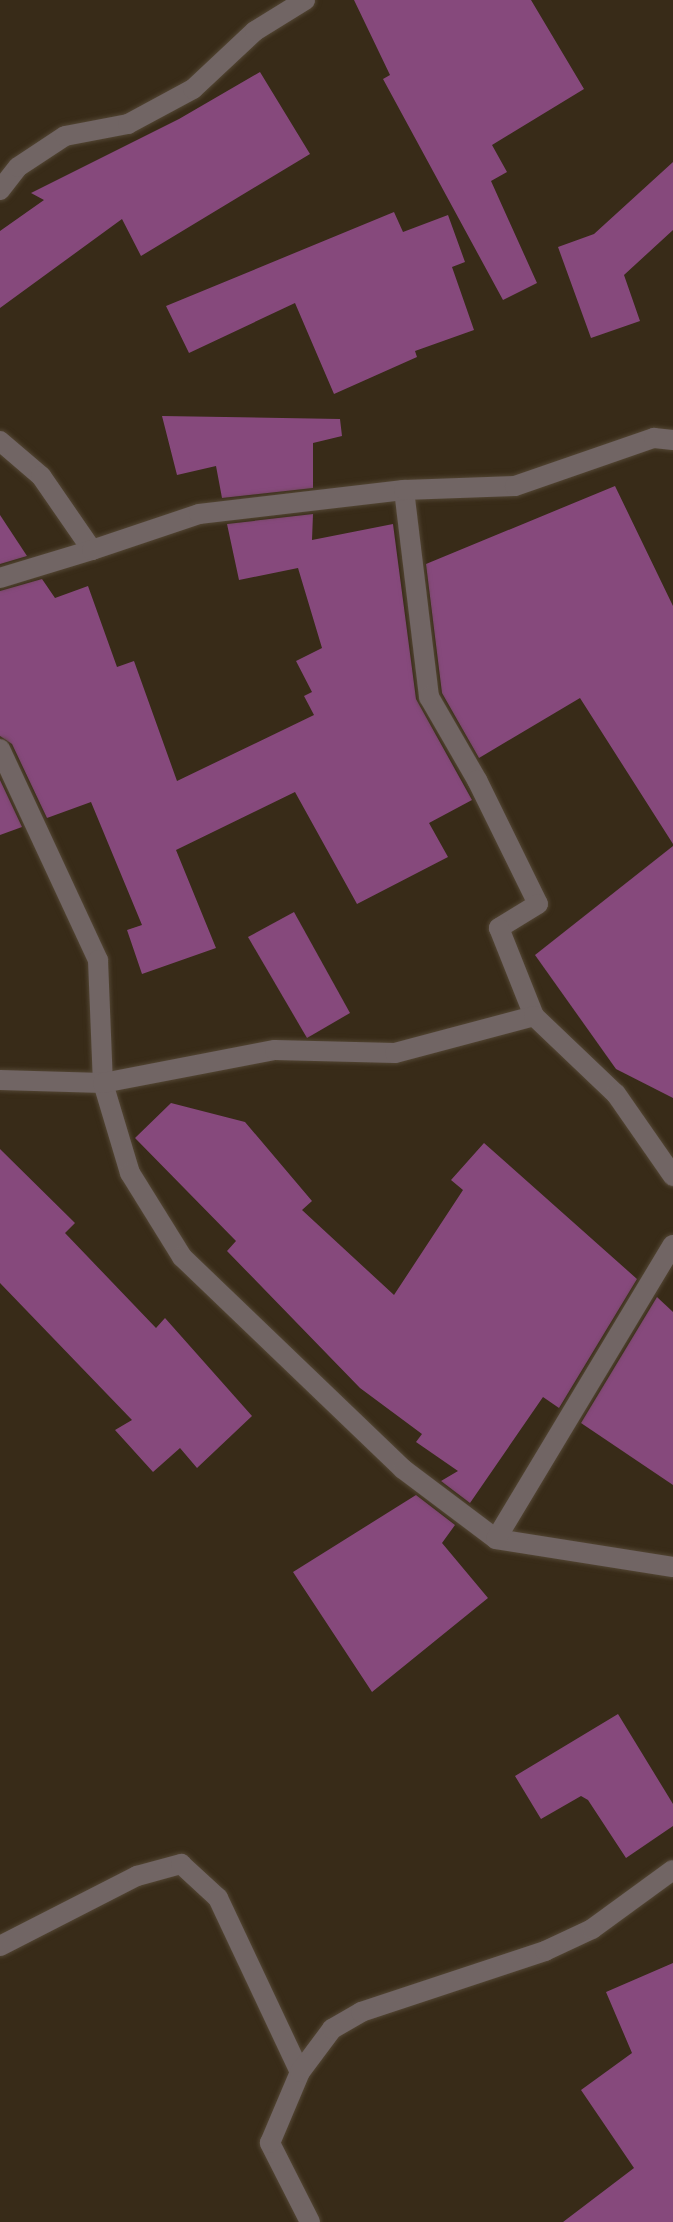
<!DOCTYPE html>
<html>
<head>
<meta charset="utf-8">
<style>
	body { margin:0 }
	#map { position:relative; width:673px; height:2222px; overflow:hidden; background:#382b18; font-family:Roboto,sans-serif }
	div>[style] { position:absolute }
	[style*='--x'] { left:calc(var(--x)*1px); top:calc(var(--y)*1px); width:calc(var(--w)*1px); rotate:calc(var(--a)*1deg) }
	.building>* { inset:0; background:#86497c }
	.roads { filter:drop-shadow(0 0 2px #534634) drop-shadow(0 0 2px #534634) }
	.minor>* { height:20px; margin:-10px; padding:0 10px; transform-origin:10px; border-radius:10px; background:#716564 }
	span { translate:-50% -50%; white-space:nowrap; text-align:center; line-height:1.15; -webkit-text-stroke:6px #382b18; paint-order:stroke }
</style>
</head>
<body>
<div id="map">
	<div class="building">
		<i style="clip-path:polygon(354px 0,531px 0,584px 89px,492px 145px,507px 172px,491px 181px,537px 283px,503px 300px,383px 79px,390px 75px)"></i>
		<i style="clip-path:polygon(260px 72px,310px 154px,141px 256px,122px 219px,0 308px,0 231px,44px 200px,31px 193px,179px 119px)"></i>
		<i style="clip-path:polygon(673px 162px,673px 230px,624px 275px,640px 321px,591px 338px,558px 247px,594px 234px)"></i>
		<i style="clip-path:polygon(394px 212px,403px 232px,448px 215px,465px 262px,452px 267px,474px 330px,415px 351px,417px 357px,334px 394px,295px 303px,189px 353px,166px 306px)"></i>
		<i style="clip-path:polygon(162px 416px,340px 419px,342px 436px,313px 443px,313px 488px,222px 498px,216px 466px,177px 475px)"></i>
		<i style="clip-path:polygon(615px 486px,673px 606px,673px 844px,580px 698px,479px 758px,442px 693px,426px 564px)"></i>
		<i style="clip-path:polygon(313px 514px,312px 540px,393px 524px,416px 699px,472px 800px,429px 823px,448px 857px,357px 904px,295px 792px,176px 850px,216px 948px,142px 974px,127px 930px,142px 925px,91px 802px,47px 818px,12px 744px,0 736px,0 591px,42px 579px,55px 598px,88px 586px,117px 667px,134px 661px,177px 781px,314px 715px,304px 696px,312px 692px,296px 661px,322px 648px,298px 568px,239px 580px,227px 524px)"></i>
		<i style="clip-path:polygon(0 515px,27px 556px,0 564px)"></i>
		<i style="clip-path:polygon(0 780px,22px 827px,0 835px)"></i>
		<i style="clip-path:polygon(673px 846px,673px 1098px,616px 1069px,535px 955px)"></i>
		<i style="clip-path:polygon(294px 912px,350px 1013px,307px 1038px,248px 937px)"></i>
		<i style="clip-path:polygon(171px 1103px,245px 1122px,312px 1201px,302px 1210px,394px 1295px,463px 1190px,451px 1180px,484px 1143px,637px 1279px,559px 1408px,543px 1397px,470px 1503px,441px 1481px,458px 1471px,416px 1442px,422px 1434px,360px 1388px,227px 1251px,236px 1241px,135px 1138px)"></i>
		<i style="clip-path:polygon(0 1149px,75px 1223px,65px 1233px,156px 1328px,165px 1318px,252px 1416px,197px 1468px,180px 1448px,153px 1472px,115px 1430px,132px 1420px,0 1283px)"></i>
		<i style="clip-path:polygon(657px 1297px,673px 1312px,673px 1485px,581px 1423px)"></i>
		<i style="clip-path:polygon(416px 1495px,455px 1525px,442px 1543px,488px 1598px,372px 1692px,293px 1572px)"></i>
		<i style="clip-path:polygon(618px 1714px,673px 1804px,673px 1826px,626px 1858px,588px 1800px,581px 1796px,541px 1819px,515px 1776px)"></i>
		<i style="clip-path:polygon(673px 1963px,673px 2222px,563px 2222px,634px 2168px,581px 2090px,632px 2053px,606px 1992px)"></i>
	</div>
	<div class="roads">
		<div class="minor">
			<i style="--x:0;--y:190;--w:29;--a:-52"></i>
			<i style="--x:18;--y:167;--w:56;--a:-33.4"></i>
			<i style="--x:65;--y:136;--w:64;--a:-10.8"></i>
			<i style="--x:128;--y:124;--w:74;--a:-28.3"></i>
			<i style="--x:193;--y:89;--w:85;--a:-43.1"></i>
			<i style="--x:255;--y:31;--w:59;--a:-31.8"></i>
			<i style="--x:0;--y:441;--w:54;--a:40.5"></i>
			<i style="--x:41;--y:476;--w:90;--a:55.4"></i>
			<i style="--x:92;--y:550;--w:96;--a:163.1"></i>
			<i style="--x:404;--y:490;--w:209;--a:83.1"></i>
			<i style="--x:429;--y:697;--w:96;--a:60"></i>
			<i style="--x:477;--y:780;--w:138;--a:63.8"></i>
			<i style="--x:538;--y:904;--w:46;--a:148.4"></i>
			<i style="--x:499;--y:928;--w:95;--a:68.3"></i>
			<i style="--x:92;--y:550;--w:113;--a:-18.6"></i>
			<i style="--x:199;--y:514;--w:206;--a:-6.7"></i>
			<i style="--x:404;--y:490;--w:111;--a:-2.1"></i>
			<i style="--x:515;--y:486;--w:147;--a:-19.1"></i>
			<i style="--x:654;--y:438;--w:19;--a:6"></i>
			<i style="--x:0;--y:749;--w:233;--a:65.1"></i>
			<i style="--x:98;--y:960;--w:123;--a:87.7"></i>
			<i style="--x:103;--y:1083;--w:94;--a:73.3"></i>
			<i style="--x:130;--y:1173;--w:99;--a:58.2"></i>
			<i style="--x:182;--y:1257;--w:306;--a:43.8"></i>
			<i style="--x:403;--y:1469;--w:116;--a:37"></i>
			<i style="--x:496;--y:1539;--w:179;--a:9"></i>
			<i style="--x:0;--y:1080;--w:103;--a:1.7"></i>
			<i style="--x:103;--y:1083;--w:175;--a:-10.9"></i>
			<i style="--x:275;--y:1050;--w:120;--a:1.4"></i>
			<i style="--x:395;--y:1053;--w:144;--a:-14.9"></i>
			<i style="--x:534;--y:1016;--w:113;--a:43.6"></i>
			<i style="--x:616;--y:1094;--w:100;--a:55.2"></i>
			<i style="--x:496;--y:1539;--w:343;--a:-59"></i>
			<i style="--x:0;--y:1946;--w:154;--a:-27.1"></i>
			<i style="--x:137;--y:1876;--w:46;--a:-15.3"></i>
			<i style="--x:181;--y:1864;--w:50;--a:42.6"></i>
			<i style="--x:218;--y:1898;--w:192;--a:64.8"></i>
			<i style="--x:310;--y:2222;--w:89;--a:-116.9"></i>
			<i style="--x:270;--y:2143;--w:77;--a:-67.1"></i>
			<i style="--x:300;--y:2072;--w:54;--a:-53.3"></i>
			<i style="--x:332;--y:2029;--w:34;--a:-30"></i>
			<i style="--x:361;--y:2012;--w:194;--a:-18.3"></i>
			<i style="--x:545;--y:1951;--w:52;--a:-25.1"></i>
			<i style="--x:592;--y:1929;--w:100;--a:-36.1"></i>
		</div>
	</div>
</div>
</body>
</html>
